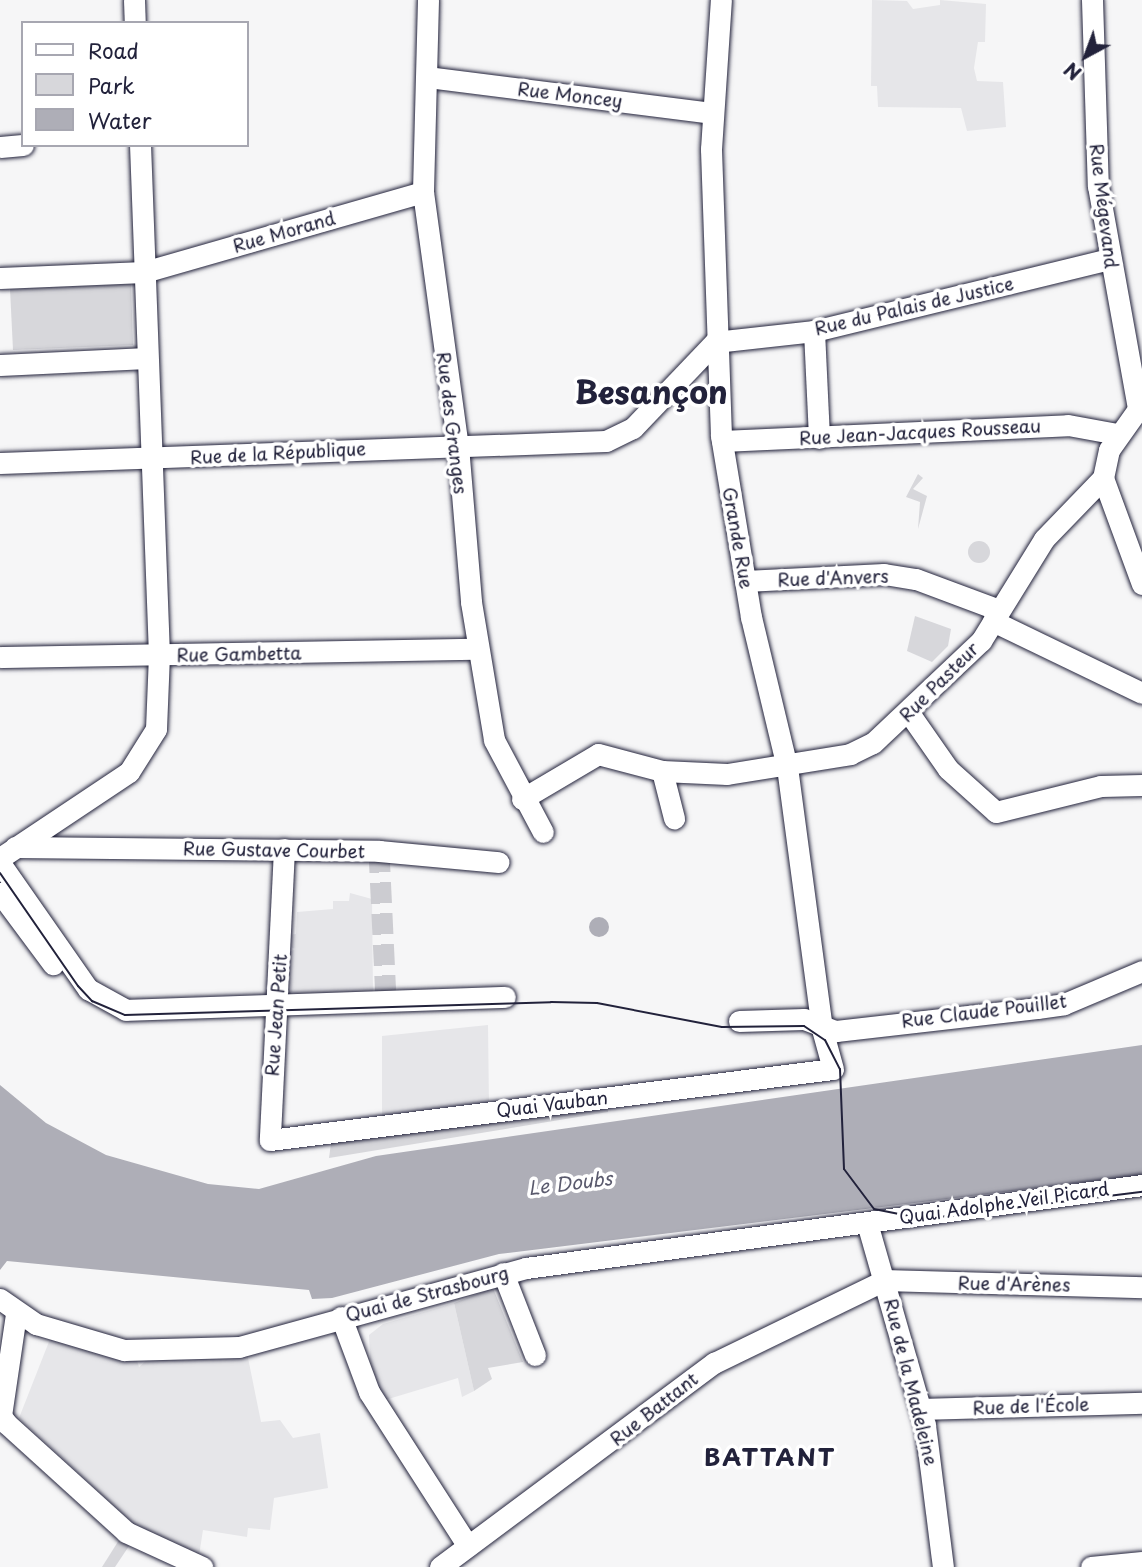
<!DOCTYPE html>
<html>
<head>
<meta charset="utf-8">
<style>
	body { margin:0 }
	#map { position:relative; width:1142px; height:1567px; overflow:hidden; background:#f6f6f7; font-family:"Playpen Sans",sans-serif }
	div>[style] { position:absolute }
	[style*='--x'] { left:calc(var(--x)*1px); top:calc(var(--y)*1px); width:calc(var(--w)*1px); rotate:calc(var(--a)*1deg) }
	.built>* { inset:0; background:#e6e6e9 }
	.green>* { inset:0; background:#d7d7db }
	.round { border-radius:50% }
	.water>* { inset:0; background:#aeaeb7 }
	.minor-tunnel>* { height:21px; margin-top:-10.5px; transform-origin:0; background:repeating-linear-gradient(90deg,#ccccd1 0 21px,transparent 0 31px) }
	.roads { filter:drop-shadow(0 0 2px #22223b) drop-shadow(0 0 2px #22223b) }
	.minor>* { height:21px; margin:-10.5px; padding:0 10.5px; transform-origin:10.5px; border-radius:10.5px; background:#fff }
	.tram>* { height:2px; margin:-1px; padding:0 1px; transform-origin:1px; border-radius:1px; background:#22223b }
	span { translate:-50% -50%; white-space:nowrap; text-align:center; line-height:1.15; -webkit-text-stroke:7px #fff; paint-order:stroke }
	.street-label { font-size:18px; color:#22223b }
	.water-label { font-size:19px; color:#5a5a6d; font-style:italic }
	.district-label { font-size:24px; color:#22223b; font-weight:700; letter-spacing:2px }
	.town-label { font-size:32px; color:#22223b; font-weight:700 }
	.legend { position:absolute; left:21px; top:21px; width:228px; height:126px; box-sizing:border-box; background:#fff; border:2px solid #a7a7b1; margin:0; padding:9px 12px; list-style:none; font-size:21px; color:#22223b }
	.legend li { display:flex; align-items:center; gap:14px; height:35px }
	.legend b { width:35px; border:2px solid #a7a7b1 }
	.north { position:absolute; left:1051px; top:21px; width:70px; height:70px; -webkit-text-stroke:5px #fff; paint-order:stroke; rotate:221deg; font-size:19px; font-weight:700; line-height:28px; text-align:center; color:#22223b }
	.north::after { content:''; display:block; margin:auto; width:24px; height:32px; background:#22223b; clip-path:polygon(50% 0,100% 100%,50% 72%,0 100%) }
</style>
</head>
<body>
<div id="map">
	<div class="built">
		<i style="clip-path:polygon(872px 0,907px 1px,913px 9px,940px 5px,940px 0,986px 4px,985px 42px,978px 42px,974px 68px,977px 81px,1003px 82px,1006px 127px,967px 131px,961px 108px,878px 107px,877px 86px,871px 86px)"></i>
		<i style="clip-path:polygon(350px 893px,372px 899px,373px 994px,309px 997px,291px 992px,288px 953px,295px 949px,288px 946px,288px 935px,296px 934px,297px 912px,333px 909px,333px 901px,349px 901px)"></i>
		<i style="clip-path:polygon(488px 1025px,489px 1107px,382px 1119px,382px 1036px)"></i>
		<i style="clip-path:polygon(454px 1303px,474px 1391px,462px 1397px,458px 1378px,385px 1400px,371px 1377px,369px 1335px,383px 1324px)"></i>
		<i style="clip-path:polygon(50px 1339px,137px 1360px,139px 1367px,147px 1360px,247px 1353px,261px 1422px,280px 1420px,293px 1438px,320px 1433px,328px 1488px,274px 1498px,270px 1530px,248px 1528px,247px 1537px,203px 1530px,199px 1556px,138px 1528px,19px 1418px)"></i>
	</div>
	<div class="green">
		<i style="clip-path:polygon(131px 284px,133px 345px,13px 350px,10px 289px)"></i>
		<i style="clip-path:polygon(918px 474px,923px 478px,913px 489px,927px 496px,918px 529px,920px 502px,906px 497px)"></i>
		<i class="round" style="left:968px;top:541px;width:22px;height:22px"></i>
		<i style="clip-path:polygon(915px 616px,951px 629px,948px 646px,932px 662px,907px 651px)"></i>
		<i style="clip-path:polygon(608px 1104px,608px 1112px,329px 1158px,332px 1136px)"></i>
		<i style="clip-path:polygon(493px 1288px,523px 1362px,488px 1368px,492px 1379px,474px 1391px,454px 1303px)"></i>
		<i style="clip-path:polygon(119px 1540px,129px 1546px,115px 1567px,102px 1567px)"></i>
	</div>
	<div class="water">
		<i class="round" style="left:589px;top:917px;width:20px;height:20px"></i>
		<i style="clip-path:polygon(1142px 1045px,1142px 1175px,499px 1254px,332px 1298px,312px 1299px,309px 1290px,7px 1261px,0 1270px,0 1085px,46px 1123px,106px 1155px,208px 1184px,259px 1189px,376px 1156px)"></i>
	</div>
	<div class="minor-tunnel">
		<i style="--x:379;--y:851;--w:151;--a:87.3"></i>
	</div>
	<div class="roads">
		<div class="minor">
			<i style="--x:134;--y:0;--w:23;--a:88"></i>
			<i style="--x:428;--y:0;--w:192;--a:91.5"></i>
			<i style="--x:423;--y:192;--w:256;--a:82.2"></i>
			<i style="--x:458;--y:446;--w:157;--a:85.2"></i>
			<i style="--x:471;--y:602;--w:140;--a:80.5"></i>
			<i style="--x:494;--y:740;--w:104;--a:62"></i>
			<i style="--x:1092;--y:0;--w:186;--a:88.2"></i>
			<i style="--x:1098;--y:186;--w:227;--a:79.8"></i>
			<i style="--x:427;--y:77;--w:288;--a:7.2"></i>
			<i style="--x:0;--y:147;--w:23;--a:-5"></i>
			<i style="--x:0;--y:278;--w:144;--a:-2.4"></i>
			<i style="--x:144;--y:272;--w:290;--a:-16"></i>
			<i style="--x:814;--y:331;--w:107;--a:87.3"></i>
			<i style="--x:715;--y:342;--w:100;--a:-6.3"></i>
			<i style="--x:814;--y:331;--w:305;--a:-13.7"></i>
			<i style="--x:0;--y:365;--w:147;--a:-2.7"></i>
			<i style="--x:722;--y:441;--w:346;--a:-2.6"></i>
			<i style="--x:1068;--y:425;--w:50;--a:10.4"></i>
			<i style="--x:0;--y:463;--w:606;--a:-2.08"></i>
			<i style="--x:606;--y:441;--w:30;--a:-26"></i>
			<i style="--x:633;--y:428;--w:119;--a:-46.4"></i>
			<i style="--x:1103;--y:478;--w:113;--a:69.8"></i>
			<i style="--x:1103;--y:478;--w:29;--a:-78"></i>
			<i style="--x:1109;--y:450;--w:50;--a:-54.7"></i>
			<i style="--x:745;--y:581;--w:139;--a:-2.9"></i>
			<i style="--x:884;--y:574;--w:32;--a:9"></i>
			<i style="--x:916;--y:579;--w:89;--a:20.5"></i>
			<i style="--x:993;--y:621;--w:165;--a:25.8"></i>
			<i style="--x:0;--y:657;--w:478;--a:-1"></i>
			<i style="--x:909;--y:713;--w:68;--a:55.1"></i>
			<i style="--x:948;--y:769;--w:64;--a:41.9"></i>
			<i style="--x:996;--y:812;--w:108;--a:-13.9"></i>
			<i style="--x:1101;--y:786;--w:41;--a:-1.4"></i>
			<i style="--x:662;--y:771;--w:49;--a:75.7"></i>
			<i style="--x:522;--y:799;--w:88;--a:-30.6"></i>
			<i style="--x:598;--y:754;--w:66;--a:14.9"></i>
			<i style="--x:662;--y:771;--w:65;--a:2.6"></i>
			<i style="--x:727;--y:774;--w:125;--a:-9.2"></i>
			<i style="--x:850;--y:754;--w:25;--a:-26"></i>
			<i style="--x:873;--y:743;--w:149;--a:-43.4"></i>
			<i style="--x:981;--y:641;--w:120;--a:-58.3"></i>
			<i style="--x:1044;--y:539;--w:85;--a:-46"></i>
			<i style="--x:15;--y:847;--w:364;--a:0.6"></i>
			<i style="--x:379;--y:851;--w:120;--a:5.3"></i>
			<i style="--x:284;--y:849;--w:291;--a:92.8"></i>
			<i style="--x:270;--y:1140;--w:567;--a:-7.19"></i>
			<i style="--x:833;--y:1069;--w:41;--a:-105.4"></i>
			<i style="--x:822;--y:1029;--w:264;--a:-97.6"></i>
			<i style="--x:787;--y:767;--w:154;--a:-103.5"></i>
			<i style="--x:751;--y:617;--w:183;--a:-99.4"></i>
			<i style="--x:721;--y:436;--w:287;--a:-92"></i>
			<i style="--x:711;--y:149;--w:149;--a:-86.2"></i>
			<i style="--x:0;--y:858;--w:155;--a:-33.7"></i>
			<i style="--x:129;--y:772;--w:51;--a:-57.9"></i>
			<i style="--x:156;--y:729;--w:74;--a:-87.7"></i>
			<i style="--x:159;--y:655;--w:510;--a:-92.13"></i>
			<i style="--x:0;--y:863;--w:154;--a:55.1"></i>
			<i style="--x:88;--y:989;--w:43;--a:28.9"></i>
			<i style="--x:126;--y:1010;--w:379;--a:-2"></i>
			<i style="--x:0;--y:893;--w:89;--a:53.3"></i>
			<i style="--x:739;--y:1021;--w:65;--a:-1.8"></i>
			<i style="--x:804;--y:1019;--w:34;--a:21"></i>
			<i style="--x:836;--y:1031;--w:202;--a:-6.5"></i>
			<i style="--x:1037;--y:1008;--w:27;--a:-8"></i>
			<i style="--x:1064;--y:1004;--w:85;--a:-22.9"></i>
			<i style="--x:867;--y:1223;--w:210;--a:74"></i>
			<i style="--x:925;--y:1425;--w:143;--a:82.8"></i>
			<i style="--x:503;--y:1273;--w:88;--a:68.7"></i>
			<i style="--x:0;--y:1299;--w:44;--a:34.8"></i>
			<i style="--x:36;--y:1324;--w:92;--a:16.5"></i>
			<i style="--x:124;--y:1350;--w:115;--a:-1.5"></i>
			<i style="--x:239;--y:1347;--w:298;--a:-15.4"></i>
			<i style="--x:526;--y:1268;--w:622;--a:-7.67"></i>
			<i style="--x:16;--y:1314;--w:103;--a:98.4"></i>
			<i style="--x:1;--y:1416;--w:9;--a:54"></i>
			<i style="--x:6;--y:1423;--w:162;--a:42.2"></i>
			<i style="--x:126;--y:1532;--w:84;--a:24.7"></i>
			<i style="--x:341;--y:1317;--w:80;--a:69.5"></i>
			<i style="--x:369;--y:1392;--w:183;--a:57.3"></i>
			<i style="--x:921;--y:1409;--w:221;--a:-1.6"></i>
			<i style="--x:440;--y:1567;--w:342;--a:-36.7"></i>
			<i style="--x:714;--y:1363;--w:190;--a:-25.9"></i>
			<i style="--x:885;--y:1280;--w:257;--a:1.6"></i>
			<i style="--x:1091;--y:1567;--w:51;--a:-5.6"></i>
		</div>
	</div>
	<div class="tram">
		<i style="--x:0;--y:873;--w:137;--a:55.4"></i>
		<i style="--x:78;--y:986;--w:21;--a:47"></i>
		<i style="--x:92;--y:1001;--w:36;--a:23"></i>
		<i style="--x:125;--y:1015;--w:426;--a:-1.7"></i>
		<i style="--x:551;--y:1002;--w:46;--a:1.2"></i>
		<i style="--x:597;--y:1003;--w:127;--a:10.9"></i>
		<i style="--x:722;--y:1027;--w:82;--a:-0.7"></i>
		<i style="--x:804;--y:1026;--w:25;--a:34"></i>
		<i style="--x:825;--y:1040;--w:33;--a:63"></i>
		<i style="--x:840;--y:1069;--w:100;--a:87.7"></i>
		<i style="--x:844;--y:1169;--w:50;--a:53.1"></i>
		<i style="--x:874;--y:1209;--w:51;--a:11.3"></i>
		<i style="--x:924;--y:1219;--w:220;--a:-7.1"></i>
	</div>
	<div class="street-label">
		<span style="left:570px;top:95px;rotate:7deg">Rue Moncey</span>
		<span style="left:1104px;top:206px;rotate:83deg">Rue Mégevand</span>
		<span style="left:284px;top:232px;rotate:-16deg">Rue Morand</span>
		<span style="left:914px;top:306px;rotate:-13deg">Rue du Palais de Justice</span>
		<span style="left:452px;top:423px;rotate:83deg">Rue des Granges</span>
		<span style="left:920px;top:432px;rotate:-3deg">Rue Jean-Jacques Rousseau</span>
		<span style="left:278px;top:453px;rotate:-3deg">Rue de la République</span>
		<span style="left:738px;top:538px;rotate:80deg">Grande Rue</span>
		<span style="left:833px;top:578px;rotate:-2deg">Rue d'Anvers</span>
		<span style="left:239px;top:654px;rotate:-1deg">Rue Gambetta</span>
		<span style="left:939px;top:682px;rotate:-45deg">Rue Pasteur</span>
		<span style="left:274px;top:850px;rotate:1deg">Rue Gustave Courbet</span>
		<span style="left:984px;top:1011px;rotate:-7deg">Rue Claude Pouillet</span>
		<span style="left:276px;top:1015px;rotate:-86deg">Rue Jean Petit</span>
		<span style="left:552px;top:1104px;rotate:-7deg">Quai Vauban</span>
		<span style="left:1004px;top:1203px;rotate:-8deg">Quai Adolphe Veil Picard</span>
		<span style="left:1014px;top:1284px;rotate:1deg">Rue d'Arènes</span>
		<span style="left:427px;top:1294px;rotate:-15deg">Quai de Strasbourg</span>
		<span style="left:911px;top:1382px;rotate:76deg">Rue de la Madeleine</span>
		<span style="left:1031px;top:1406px;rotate:-2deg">Rue de l'École</span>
		<span style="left:654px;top:1409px;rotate:-38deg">Rue Battant</span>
	</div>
	<div class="water-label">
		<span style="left:570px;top:1183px;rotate:-7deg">Le Doubs</span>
	</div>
	<div class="district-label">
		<span style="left:770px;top:1457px">BATTANT</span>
	</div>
	<div class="town-label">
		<span style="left:651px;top:391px">Besançon</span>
	</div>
	<ul class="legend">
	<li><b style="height:9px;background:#fff"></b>Road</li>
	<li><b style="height:19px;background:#d7d7db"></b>Park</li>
	<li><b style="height:19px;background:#aeaeb7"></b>Water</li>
	</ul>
	<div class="north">N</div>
</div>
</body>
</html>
